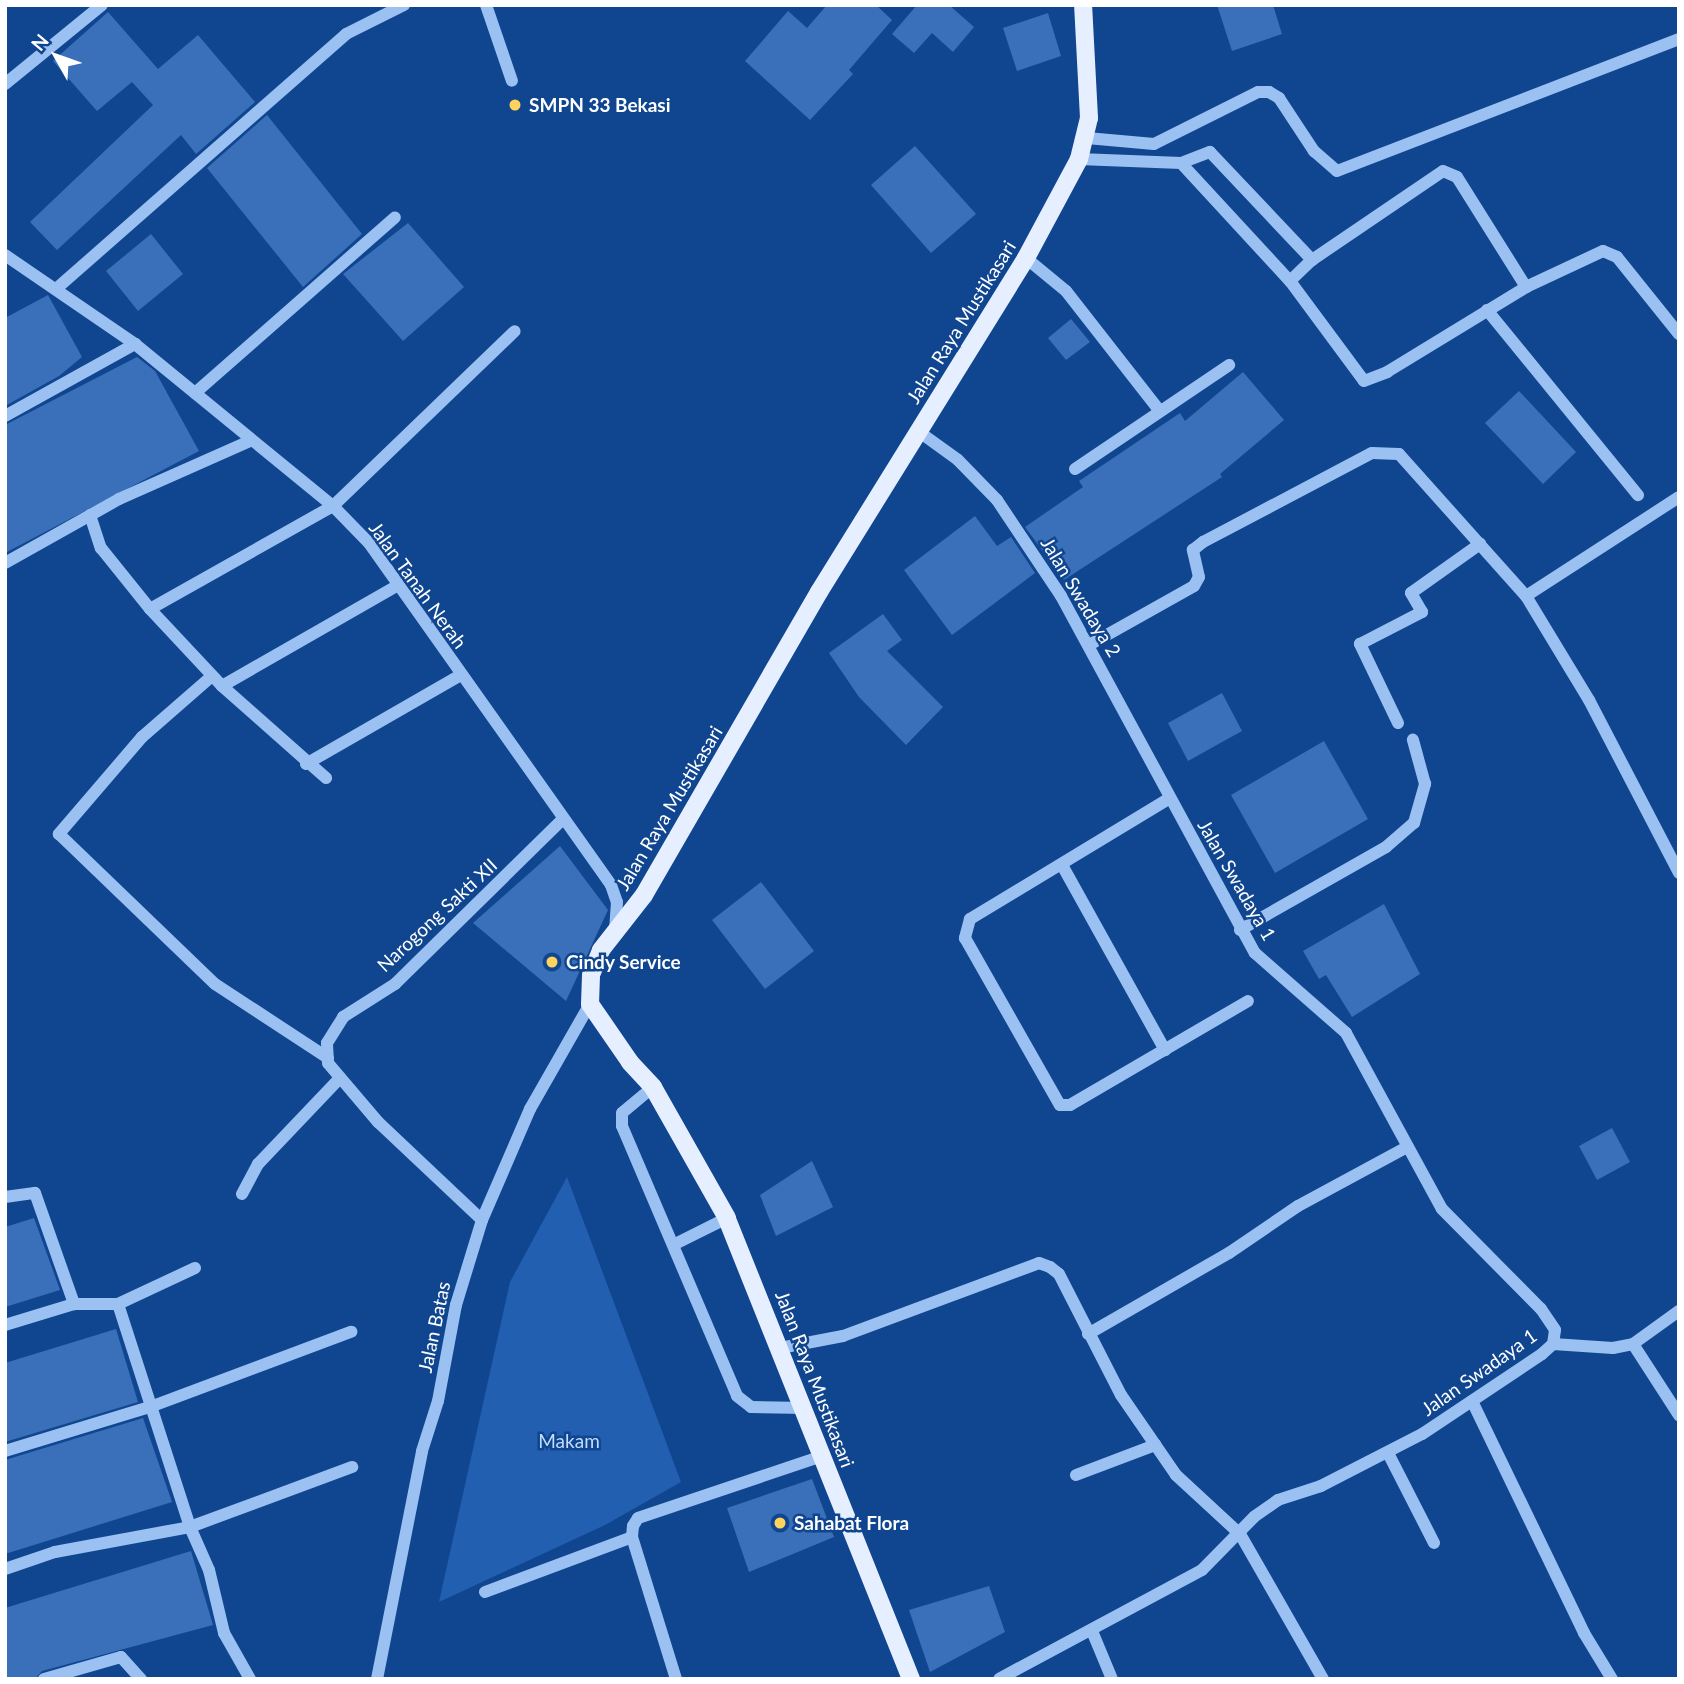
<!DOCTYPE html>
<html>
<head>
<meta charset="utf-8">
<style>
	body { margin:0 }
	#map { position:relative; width:1684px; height:1684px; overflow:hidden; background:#104690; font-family:Lato,sans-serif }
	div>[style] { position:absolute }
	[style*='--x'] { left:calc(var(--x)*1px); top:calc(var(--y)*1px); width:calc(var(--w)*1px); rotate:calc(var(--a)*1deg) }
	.green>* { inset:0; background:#225fb0 }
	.building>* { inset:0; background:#3970b9 }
	.minor>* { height:12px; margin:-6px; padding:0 6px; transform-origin:6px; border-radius:6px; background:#9bc1f3 }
	.major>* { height:18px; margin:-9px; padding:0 9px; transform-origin:9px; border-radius:9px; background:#e6efff }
	.dots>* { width:19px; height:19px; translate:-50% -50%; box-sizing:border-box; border:4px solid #104690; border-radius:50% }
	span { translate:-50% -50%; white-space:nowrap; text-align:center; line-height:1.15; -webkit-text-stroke:5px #104690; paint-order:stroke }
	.poi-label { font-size:19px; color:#fff; font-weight:700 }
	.left { translate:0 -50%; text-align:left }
	.street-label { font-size:19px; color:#fff }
	.park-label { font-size:19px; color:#c2dcfd }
	.frame { position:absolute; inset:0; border:7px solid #fff; pointer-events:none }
	.north { position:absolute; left:21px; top:21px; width:70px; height:70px; -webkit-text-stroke:5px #104690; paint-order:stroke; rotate:310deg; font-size:19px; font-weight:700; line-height:28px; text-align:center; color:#fff }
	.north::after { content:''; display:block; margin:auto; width:24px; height:32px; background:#fff; clip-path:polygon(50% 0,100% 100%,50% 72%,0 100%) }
</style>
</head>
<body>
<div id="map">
	<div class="green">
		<i style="clip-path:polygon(567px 1177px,681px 1482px,605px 1525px,439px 1602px,510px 1282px)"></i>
	</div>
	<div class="building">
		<i style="clip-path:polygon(827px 5px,876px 5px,892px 20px,849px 70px,853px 74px,810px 120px,745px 61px,788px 11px,807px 28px)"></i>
		<i style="clip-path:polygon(917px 5px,949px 5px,974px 27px,953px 52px,932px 33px,914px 53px,892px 34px)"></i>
		<i style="clip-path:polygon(1217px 5px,1273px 5px,1282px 34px,1232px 51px)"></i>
		<i style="clip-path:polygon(108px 12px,158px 69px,198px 35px,255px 102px,196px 154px,181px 135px,57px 250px,30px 222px,153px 105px,132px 82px,97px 111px,53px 61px)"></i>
		<i style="clip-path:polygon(1048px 13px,1061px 56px,1017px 71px,1003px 28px)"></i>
		<i style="clip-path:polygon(267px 115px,362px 234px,303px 287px,207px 168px)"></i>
		<i style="clip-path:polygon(915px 146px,976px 214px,931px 253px,871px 185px)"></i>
		<i style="clip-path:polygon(408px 223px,464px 287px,403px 341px,343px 274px)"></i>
		<i style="clip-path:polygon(151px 234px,183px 274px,138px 311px,106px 271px)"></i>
		<i style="clip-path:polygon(48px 295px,82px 357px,59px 376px,5px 406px,5px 318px)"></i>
		<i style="clip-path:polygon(1071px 319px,1090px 342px,1066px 360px,1048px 338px)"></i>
		<i style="clip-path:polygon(137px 357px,155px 371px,199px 451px,5px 553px,5px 425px)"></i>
		<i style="clip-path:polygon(1243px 372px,1284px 420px,1220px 474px,1222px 477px,1064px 580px,1025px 527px,1083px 487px,1079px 481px,1180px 413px,1185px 421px)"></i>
		<i style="clip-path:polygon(1519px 391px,1576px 452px,1543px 484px,1485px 423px)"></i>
		<i style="clip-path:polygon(975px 516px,997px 546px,1011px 537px,1035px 573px,952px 635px,904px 570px)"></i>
		<i style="clip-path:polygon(883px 614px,902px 640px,887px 651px,943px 707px,906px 745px,859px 697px,829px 653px)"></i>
		<i style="clip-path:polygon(1222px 693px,1242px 731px,1188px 761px,1168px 723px)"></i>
		<i style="clip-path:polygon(1324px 741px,1368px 819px,1275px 873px,1231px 795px)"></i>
		<i style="clip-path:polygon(560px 846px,608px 910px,566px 1001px,473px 923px)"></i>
		<i style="clip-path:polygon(761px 882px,814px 951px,765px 989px,712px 920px)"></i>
		<i style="clip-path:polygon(1384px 904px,1420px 974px,1352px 1017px,1326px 975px,1319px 979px,1303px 951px)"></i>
		<i style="clip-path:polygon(1612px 1128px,1630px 1162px,1597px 1180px,1579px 1146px)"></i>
		<i style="clip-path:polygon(812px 1161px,833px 1207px,776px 1236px,760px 1195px)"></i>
		<i style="clip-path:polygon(34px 1218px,60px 1290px,5px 1307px,5px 1227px)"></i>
		<i style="clip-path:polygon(116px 1329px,138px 1402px,5px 1442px,5px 1363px)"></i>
		<i style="clip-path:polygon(143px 1418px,172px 1502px,5px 1554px,5px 1460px)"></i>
		<i style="clip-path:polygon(812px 1479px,834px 1537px,749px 1572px,727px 1508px)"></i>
		<i style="clip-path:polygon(191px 1551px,213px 1625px,42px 1671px,35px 1679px,5px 1679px,5px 1608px)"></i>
		<i style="clip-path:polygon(989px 1586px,1005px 1632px,930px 1672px,909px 1610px)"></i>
	</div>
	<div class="minor">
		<i style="--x:486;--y:5;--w:80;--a:71.1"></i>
		<i style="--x:5;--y:84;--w:125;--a:-39.2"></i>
		<i style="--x:1087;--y:138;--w:67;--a:5.1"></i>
		<i style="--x:1154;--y:144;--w:116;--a:-26.6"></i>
		<i style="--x:1258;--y:92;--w:11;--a:0"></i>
		<i style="--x:1269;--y:92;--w:12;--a:31"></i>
		<i style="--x:1279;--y:98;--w:64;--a:56.6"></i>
		<i style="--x:1314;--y:151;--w:30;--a:41"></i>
		<i style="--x:1337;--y:171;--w:367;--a:-21.1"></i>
		<i style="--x:1079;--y:159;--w:102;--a:2.2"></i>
		<i style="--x:1181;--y:163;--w:31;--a:-21"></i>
		<i style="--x:1210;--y:152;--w:149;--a:46.6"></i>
		<i style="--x:1181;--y:163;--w:161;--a:47.3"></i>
		<i style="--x:1290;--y:281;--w:124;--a:53.5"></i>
		<i style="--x:1364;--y:381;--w:25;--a:-21"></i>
		<i style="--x:1387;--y:372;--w:163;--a:-31.4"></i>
		<i style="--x:1526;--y:287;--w:85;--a:-25.1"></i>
		<i style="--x:1603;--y:251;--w:15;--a:23"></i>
		<i style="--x:1617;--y:257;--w:99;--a:51.2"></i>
		<i style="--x:5;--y:255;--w:158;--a:34.4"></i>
		<i style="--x:135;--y:344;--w:256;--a:39.3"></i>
		<i style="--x:333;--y:506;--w:52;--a:45.8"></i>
		<i style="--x:369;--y:543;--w:419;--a:54.7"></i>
		<i style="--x:611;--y:885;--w:18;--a:71"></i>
		<i style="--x:617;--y:902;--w:27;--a:94"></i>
		<i style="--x:1026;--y:258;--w:52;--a:39.5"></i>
		<i style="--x:1066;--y:291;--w:151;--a:52"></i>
		<i style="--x:1290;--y:281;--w:30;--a:-44"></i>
		<i style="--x:1312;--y:260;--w:158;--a:-34.2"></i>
		<i style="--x:1443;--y:171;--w:15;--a:23"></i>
		<i style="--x:1457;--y:177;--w:130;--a:57.9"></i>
		<i style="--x:56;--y:289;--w:386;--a:-41.3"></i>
		<i style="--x:346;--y:34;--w:65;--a:-26.6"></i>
		<i style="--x:1487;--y:310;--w:239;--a:50.8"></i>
		<i style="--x:195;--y:393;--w:266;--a:-41.3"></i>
		<i style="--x:5;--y:416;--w:149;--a:-29"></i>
		<i style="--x:918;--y:431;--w:49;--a:35.9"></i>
		<i style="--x:958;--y:460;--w:56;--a:45.7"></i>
		<i style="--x:997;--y:500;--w:115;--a:56.3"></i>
		<i style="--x:1061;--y:596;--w:406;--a:61.5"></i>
		<i style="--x:1255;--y:953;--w:121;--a:41.3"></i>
		<i style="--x:1346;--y:1033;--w:200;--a:61.4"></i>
		<i style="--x:1442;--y:1209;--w:141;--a:45.3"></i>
		<i style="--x:1541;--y:1309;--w:25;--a:56"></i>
		<i style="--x:1555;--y:1330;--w:14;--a:98"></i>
		<i style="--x:1553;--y:1344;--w:15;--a:138"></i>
		<i style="--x:1542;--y:1354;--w:144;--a:146.3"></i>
		<i style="--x:1422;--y:1434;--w:114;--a:152.8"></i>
		<i style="--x:1321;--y:1486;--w:45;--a:162"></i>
		<i style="--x:1278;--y:1500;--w:29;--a:145"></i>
		<i style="--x:1254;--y:1517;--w:74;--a:134.5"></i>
		<i style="--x:1202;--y:1570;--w:230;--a:151.8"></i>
		<i style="--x:1075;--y:469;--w:186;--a:-34"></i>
		<i style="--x:90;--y:515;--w:35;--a:72"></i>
		<i style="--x:101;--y:548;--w:78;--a:51.2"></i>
		<i style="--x:150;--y:609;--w:105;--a:46.9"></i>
		<i style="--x:222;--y:686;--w:139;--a:41.5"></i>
		<i style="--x:5;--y:563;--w:131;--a:-29.3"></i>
		<i style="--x:119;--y:499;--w:145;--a:-23.9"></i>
		<i style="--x:1526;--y:596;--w:182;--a:-32.9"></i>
		<i style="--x:150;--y:609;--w:210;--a:-29.4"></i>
		<i style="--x:333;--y:506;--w:252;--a:-43.9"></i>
		<i style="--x:1089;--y:645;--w:120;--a:-29.3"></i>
		<i style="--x:1194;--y:586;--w:10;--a:-61"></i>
		<i style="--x:1199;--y:577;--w:28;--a:-103"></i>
		<i style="--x:1193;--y:550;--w:13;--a:-39"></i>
		<i style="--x:1203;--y:542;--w:191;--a:-27.8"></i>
		<i style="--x:1372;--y:453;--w:27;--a:2"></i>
		<i style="--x:1399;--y:454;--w:191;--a:48.2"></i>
		<i style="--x:1526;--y:596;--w:122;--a:58.8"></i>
		<i style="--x:1589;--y:700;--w:195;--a:62.5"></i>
		<i style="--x:212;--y:676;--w:93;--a:138.9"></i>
		<i style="--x:142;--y:737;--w:128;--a:130.6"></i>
		<i style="--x:59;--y:834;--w:216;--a:43.9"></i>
		<i style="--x:215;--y:984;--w:135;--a:33.2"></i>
		<i style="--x:222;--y:686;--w:203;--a:-29.8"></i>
		<i style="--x:1398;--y:723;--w:88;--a:-115.7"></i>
		<i style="--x:1360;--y:644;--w:70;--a:-27.3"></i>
		<i style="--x:1422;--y:612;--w:22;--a:-120"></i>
		<i style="--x:1411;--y:593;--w:85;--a:-35.4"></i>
		<i style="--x:306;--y:764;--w:177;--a:-29.9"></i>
		<i style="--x:1170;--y:798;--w:234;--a:148.8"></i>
		<i style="--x:970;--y:919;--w:20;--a:105"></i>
		<i style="--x:965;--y:938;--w:192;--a:60.4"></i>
		<i style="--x:1060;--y:1105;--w:10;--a:0"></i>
		<i style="--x:1070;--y:1105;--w:206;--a:-30.3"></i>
		<i style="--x:1062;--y:865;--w:212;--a:60.9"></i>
		<i style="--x:1240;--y:930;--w:168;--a:-29.6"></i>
		<i style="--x:1386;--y:847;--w:37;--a:-41"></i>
		<i style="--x:1414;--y:823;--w:41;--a:-74.2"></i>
		<i style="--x:1425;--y:784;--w:46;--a:-105.3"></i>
		<i style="--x:653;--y:1087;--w:40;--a:140"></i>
		<i style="--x:622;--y:1113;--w:13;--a:90"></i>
		<i style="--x:622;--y:1126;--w:293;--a:66.9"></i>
		<i style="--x:737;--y:1396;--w:18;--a:38"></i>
		<i style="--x:751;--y:1407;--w:54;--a:1.1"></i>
		<i style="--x:242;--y:1194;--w:34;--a:-62"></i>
		<i style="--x:258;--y:1164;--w:119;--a:-46.4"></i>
		<i style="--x:5;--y:1197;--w:30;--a:-8"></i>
		<i style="--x:35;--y:1193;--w:118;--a:70.6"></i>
		<i style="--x:482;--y:1220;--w:143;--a:-136.7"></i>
		<i style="--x:378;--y:1122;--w:77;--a:-130.3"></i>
		<i style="--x:328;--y:1063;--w:20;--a:-93"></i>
		<i style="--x:327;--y:1043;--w:31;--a:-58"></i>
		<i style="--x:343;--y:1017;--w:62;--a:-32.4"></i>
		<i style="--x:395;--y:984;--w:235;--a:-44.5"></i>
		<i style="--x:675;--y:1244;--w:58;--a:-26.6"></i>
		<i style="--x:118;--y:1304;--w:234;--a:72.1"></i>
		<i style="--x:190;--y:1527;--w:47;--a:66.2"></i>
		<i style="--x:209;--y:1570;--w:65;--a:76.6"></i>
		<i style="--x:224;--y:1633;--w:53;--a:60.5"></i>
		<i style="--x:5;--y:1325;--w:72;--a:-16.9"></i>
		<i style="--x:74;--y:1304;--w:44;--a:0"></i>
		<i style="--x:118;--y:1304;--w:85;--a:-25.1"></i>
		<i style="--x:1088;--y:1334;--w:163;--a:-29.9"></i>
		<i style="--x:1229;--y:1253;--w:83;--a:-34.3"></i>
		<i style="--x:1298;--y:1206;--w:124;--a:-28.4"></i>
		<i style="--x:1553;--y:1344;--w:60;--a:3.8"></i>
		<i style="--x:1613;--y:1348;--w:20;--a:-11"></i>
		<i style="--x:1633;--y:1344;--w:57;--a:-35.7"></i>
		<i style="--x:1633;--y:1344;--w:85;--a:57.1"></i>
		<i style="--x:780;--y:1348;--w:64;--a:-10.8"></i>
		<i style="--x:843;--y:1336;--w:209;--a:-20.4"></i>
		<i style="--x:1039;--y:1263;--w:12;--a:20"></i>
		<i style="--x:1050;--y:1267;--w:11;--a:38"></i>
		<i style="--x:1059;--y:1274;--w:136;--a:62.9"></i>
		<i style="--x:1121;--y:1395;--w:97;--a:55.5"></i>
		<i style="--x:1176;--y:1475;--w:87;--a:42.7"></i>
		<i style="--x:1240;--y:1534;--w:167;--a:60.2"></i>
		<i style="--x:1472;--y:1401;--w:258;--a:64.2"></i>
		<i style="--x:1584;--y:1633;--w:54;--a:58.7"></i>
		<i style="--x:5;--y:1451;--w:152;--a:-16.9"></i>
		<i style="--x:150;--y:1407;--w:215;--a:-20.5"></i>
		<i style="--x:1388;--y:1453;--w:101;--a:62.9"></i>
		<i style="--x:1076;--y:1475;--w:85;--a:-20.8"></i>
		<i style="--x:5;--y:1569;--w:53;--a:-18.8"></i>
		<i style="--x:55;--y:1552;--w:137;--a:-10.5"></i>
		<i style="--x:190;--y:1527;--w:173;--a:-20.3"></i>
		<i style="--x:485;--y:1592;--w:157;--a:-20.5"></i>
		<i style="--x:1092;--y:1631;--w:52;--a:67.4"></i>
		<i style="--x:44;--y:1679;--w:80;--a:-15.9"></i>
		<i style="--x:121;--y:1657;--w:30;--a:48"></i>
		<i style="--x:377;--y:1679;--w:232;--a:-78.8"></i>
		<i style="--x:422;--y:1451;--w:52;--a:-72.3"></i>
		<i style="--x:438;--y:1401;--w:98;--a:-79.4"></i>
		<i style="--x:456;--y:1305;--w:89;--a:-73"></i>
		<i style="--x:482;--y:1220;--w:121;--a:-66.6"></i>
		<i style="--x:530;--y:1109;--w:121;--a:-60.3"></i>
		<i style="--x:676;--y:1679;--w:149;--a:-107.2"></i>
		<i style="--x:632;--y:1537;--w:11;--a:-85"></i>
		<i style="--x:633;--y:1526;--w:9;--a:-58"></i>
		<i style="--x:638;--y:1518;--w:194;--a:-18.6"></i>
	</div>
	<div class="major">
		<i style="--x:911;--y:1679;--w:496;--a:-111.8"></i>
		<i style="--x:727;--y:1218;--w:150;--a:-119.5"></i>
		<i style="--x:653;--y:1087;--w:34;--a:-133"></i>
		<i style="--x:630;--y:1062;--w:70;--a:-124.6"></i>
		<i style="--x:590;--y:1004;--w:29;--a:-88"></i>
		<i style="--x:591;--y:975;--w:27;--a:-68"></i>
		<i style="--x:601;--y:950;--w:70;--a:-52"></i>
		<i style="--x:644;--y:895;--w:350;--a:-60"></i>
		<i style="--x:819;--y:592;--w:393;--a:-58.2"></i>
		<i style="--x:1026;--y:258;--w:112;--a:-61.8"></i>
		<i style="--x:1079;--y:159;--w:42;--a:-76.3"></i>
		<i style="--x:1089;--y:118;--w:113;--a:-93"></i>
	</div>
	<div class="dots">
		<i style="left:515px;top:105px;background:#ffd35c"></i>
		<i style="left:552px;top:962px;background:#ffd35c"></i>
		<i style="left:780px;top:1523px;background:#ffd35c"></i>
	</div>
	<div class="poi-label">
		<span class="left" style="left:529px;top:105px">SMPN 33 Bekasi</span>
		<span class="left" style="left:566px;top:962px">Cindy Service</span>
		<span class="left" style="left:794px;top:1523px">Sahabat Flora</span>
	</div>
	<div class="street-label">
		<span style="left:961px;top:322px;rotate:-58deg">Jalan Raya Mustikasari</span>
		<span style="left:418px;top:585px;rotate:54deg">Jalan Tanah Nerah</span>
		<span style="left:1081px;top:597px;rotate:59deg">Jalan Swadaya 2</span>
		<span style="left:669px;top:808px;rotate:-59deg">Jalan Raya Mustikasari</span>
		<span style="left:1237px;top:880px;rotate:60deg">Jalan Swadaya 1</span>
		<span style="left:437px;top:915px;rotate:-43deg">Narogong Sakti XII</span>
		<span style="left:434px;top:1327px;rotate:-78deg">Jalan Batas</span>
		<span style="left:1479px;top:1372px;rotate:-35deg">Jalan Swadaya 1</span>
		<span style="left:815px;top:1379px;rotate:69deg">Jalan Raya Mustikasari</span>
	</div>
	<div class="park-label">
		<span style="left:569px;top:1441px">Makam</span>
	</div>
	<div class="frame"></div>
	<div class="north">N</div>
</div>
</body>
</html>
